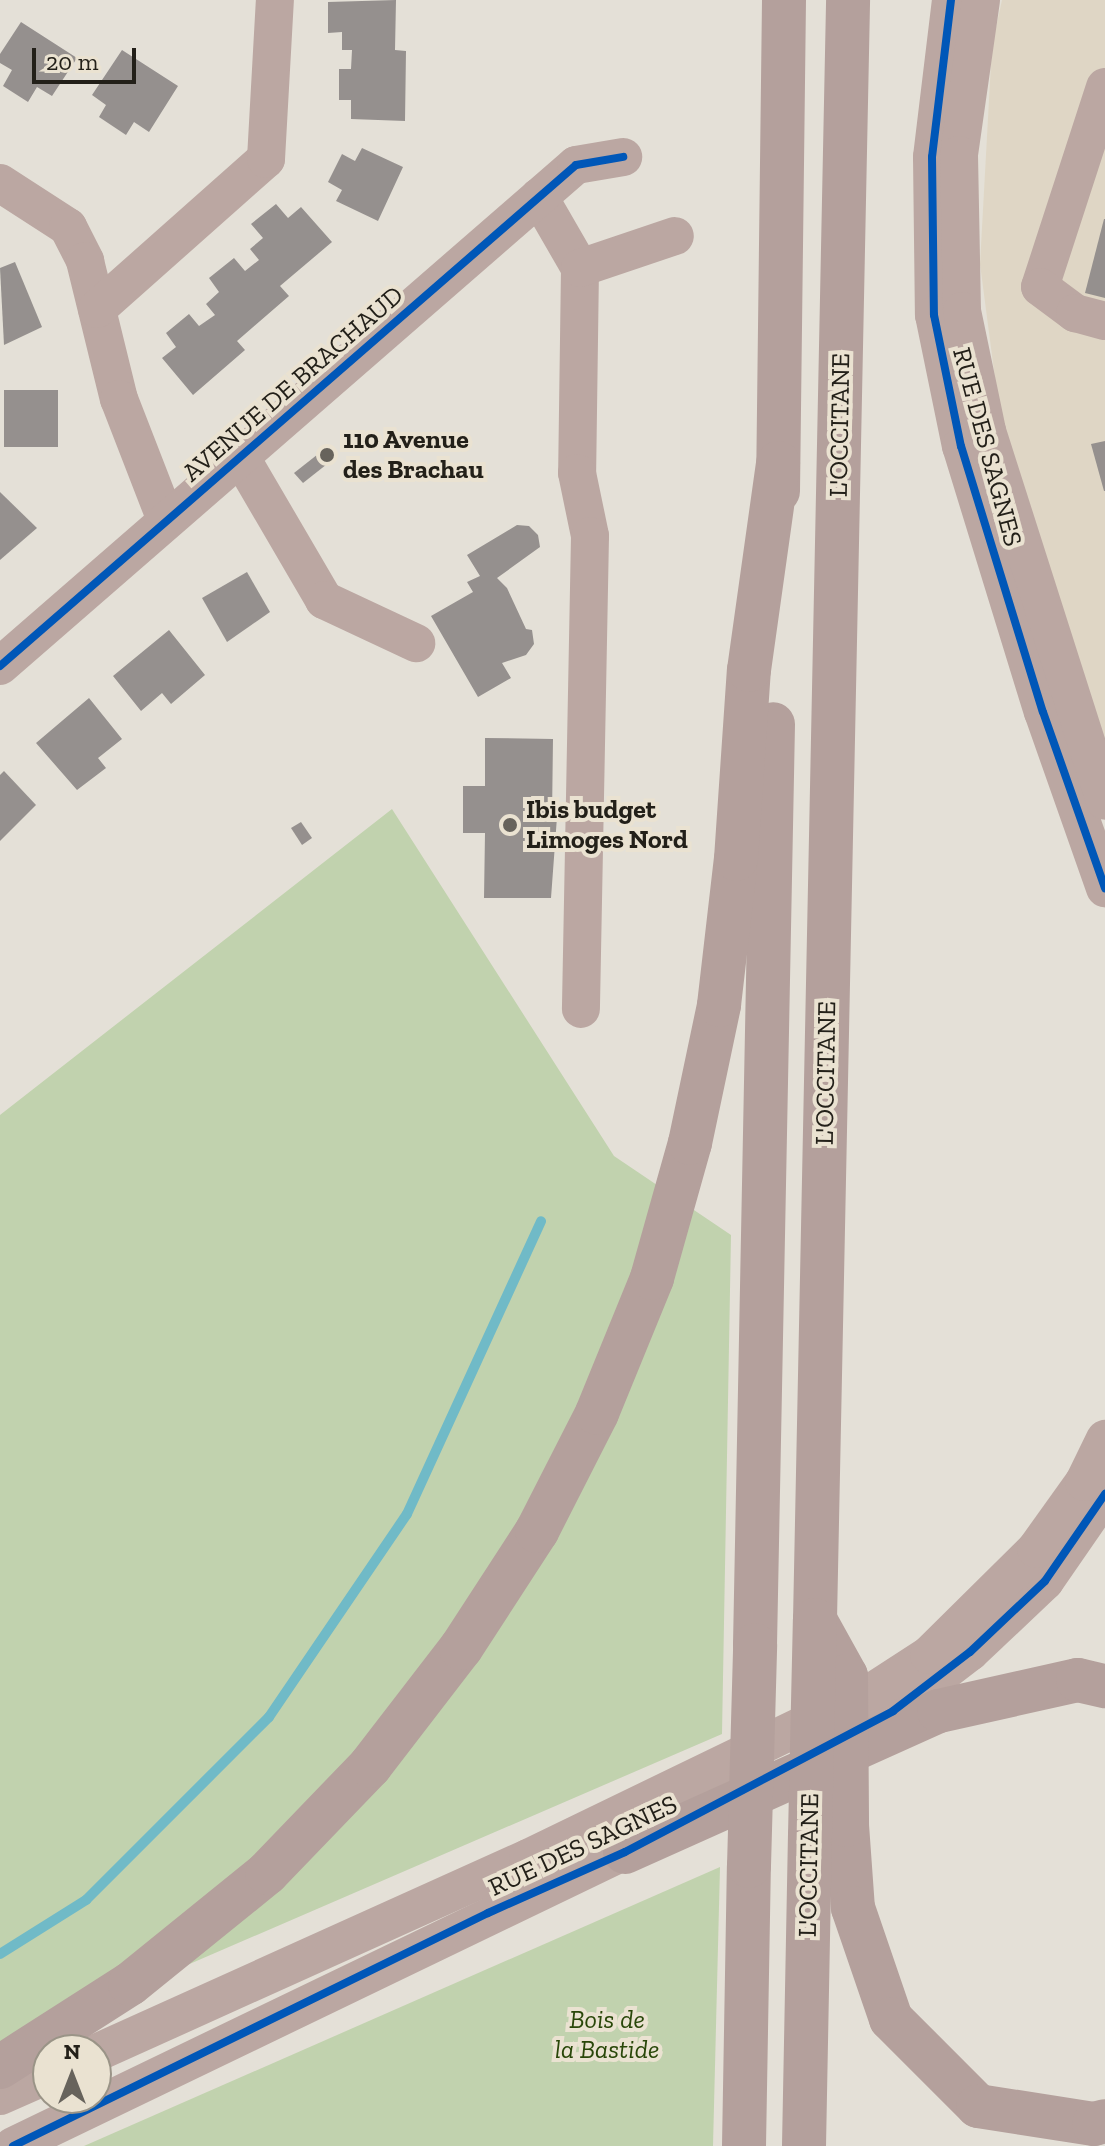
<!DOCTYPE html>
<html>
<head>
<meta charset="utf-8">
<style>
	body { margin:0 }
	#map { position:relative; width:1105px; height:2146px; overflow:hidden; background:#e4e0d7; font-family:"Zilla Slab",serif }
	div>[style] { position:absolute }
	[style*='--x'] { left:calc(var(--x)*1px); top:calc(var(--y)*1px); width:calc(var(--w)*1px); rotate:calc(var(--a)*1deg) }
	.built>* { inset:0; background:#dfd6c5 }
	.green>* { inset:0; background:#c1d2ae }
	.stream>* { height:10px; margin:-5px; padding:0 5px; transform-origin:5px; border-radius:5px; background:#70bac7 }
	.building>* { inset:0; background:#95908e }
	.minor>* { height:38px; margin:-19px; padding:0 19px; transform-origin:19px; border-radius:19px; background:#bba7a2 }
	.highway>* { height:44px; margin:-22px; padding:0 22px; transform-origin:22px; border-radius:22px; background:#b4a09c }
	.highway-bridge>* { height:44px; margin:-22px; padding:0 22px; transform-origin:22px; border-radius:22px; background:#b4a09c }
	.cycleway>* { height:8px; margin:-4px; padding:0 4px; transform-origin:4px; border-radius:4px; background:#0057b8 }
	.dots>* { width:22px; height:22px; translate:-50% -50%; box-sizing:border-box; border:4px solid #eae2d1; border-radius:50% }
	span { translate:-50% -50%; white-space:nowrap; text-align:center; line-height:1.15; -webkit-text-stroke:8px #eae2d1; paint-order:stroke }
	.street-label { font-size:26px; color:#232019 }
	.poi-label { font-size:26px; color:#232019; font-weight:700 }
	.left { translate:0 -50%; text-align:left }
	.park-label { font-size:26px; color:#294709; font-style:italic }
	.north { position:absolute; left:32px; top:2034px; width:80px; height:80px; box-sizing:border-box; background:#eae2d1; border:2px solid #9a9487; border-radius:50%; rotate:0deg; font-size:22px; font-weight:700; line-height:32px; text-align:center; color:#232019 }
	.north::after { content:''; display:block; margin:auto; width:28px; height:36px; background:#67635c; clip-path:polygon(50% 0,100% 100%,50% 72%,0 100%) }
	.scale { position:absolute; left:32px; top:48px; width:104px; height:36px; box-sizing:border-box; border:4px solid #232019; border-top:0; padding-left:10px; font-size:24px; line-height:28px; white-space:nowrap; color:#232019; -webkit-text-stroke:6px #eae2d1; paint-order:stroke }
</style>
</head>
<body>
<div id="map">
	<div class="built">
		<i style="clip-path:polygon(1002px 0,1105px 0,1105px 742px,1004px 447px,980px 264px,992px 45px)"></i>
	</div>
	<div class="green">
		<i style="clip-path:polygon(392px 809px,614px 1156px,731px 1235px,722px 1734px,0 2046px,0 1115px)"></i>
		<i style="clip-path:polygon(720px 1867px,713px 2146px,84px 2146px)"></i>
	</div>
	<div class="stream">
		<i style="--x:0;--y:1954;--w:102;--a:-32.1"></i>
		<i style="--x:86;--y:1900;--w:259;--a:-45"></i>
		<i style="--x:269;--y:1717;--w:245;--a:-55.8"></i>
		<i style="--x:407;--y:1514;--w:322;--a:-65.4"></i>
	</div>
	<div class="building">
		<i style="clip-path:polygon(396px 0,395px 50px,406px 51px,405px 121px,351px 119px,351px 100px,339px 100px,339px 69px,351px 69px,352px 50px,342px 50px,342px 32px,328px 33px,328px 2px)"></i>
		<i style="clip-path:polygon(21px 22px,77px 58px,52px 96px,37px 87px,28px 102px,3px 86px,12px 70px,0 63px,0 54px)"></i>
		<i style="clip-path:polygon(122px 50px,178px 86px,149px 132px,134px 122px,126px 135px,99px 117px,106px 105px,92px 95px)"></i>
		<i style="clip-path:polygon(362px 148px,403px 167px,378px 221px,336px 201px,342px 190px,328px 182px,342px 154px,355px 161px)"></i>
		<i style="clip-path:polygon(276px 204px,288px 218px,301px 207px,332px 242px,280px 286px,289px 296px,237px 341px,245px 350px,193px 395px,162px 358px,176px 347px,166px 333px,189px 314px,199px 326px,215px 315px,206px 304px,219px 292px,209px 278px,234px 258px,245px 271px,259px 260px,250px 249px,263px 238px,251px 224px)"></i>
		<i style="clip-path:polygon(1104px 219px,1105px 219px,1105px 298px,1085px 293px)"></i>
		<i style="clip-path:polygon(15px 262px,42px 327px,4px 345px,0 268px)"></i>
		<i style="clip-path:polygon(4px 390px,58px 390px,58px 447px,4px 447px)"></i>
		<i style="clip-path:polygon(1105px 441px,1105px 491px,1104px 491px,1091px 444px)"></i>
		<i style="clip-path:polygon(327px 447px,336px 457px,303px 483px,294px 473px)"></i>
		<i style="clip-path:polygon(0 492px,37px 528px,0 560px)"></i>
		<i style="clip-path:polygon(517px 525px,529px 526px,538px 535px,540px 547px,497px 578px,507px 588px,526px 629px,532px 630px,534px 644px,526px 655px,502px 663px,511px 678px,478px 697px,431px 616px,473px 592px,467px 582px,480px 576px,467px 555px)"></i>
		<i style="clip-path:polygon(247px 572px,270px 612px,227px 642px,202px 598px)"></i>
		<i style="clip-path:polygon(169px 630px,205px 675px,171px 704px,162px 693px,141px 711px,113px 676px)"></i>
		<i style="clip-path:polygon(89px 698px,122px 739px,98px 758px,106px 768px,77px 790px,36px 743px)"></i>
		<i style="clip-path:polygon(485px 738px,553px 739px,552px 817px,557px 817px,551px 898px,484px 898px,485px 833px,463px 833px,463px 786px,485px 786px)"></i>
		<i style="clip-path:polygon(4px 771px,36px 805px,0 841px,0 775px)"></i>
		<i style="clip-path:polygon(301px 822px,312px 838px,302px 845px,291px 828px)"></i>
	</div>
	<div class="minor">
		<i style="--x:951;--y:0;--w:158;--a:96.9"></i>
		<i style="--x:932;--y:157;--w:158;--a:89.3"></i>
		<i style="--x:934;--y:315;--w:134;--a:78.4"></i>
		<i style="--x:961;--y:446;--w:278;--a:72.9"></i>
		<i style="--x:1043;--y:712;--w:187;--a:70.6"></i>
		<i style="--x:981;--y:0;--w:157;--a:98.1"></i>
		<i style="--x:959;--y:155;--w:156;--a:88.9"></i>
		<i style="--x:962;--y:311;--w:123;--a:78.2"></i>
		<i style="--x:987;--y:431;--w:388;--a:72.3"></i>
		<i style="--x:1105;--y:87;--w:210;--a:108"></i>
		<i style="--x:1040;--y:287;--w:44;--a:36.6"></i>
		<i style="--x:1075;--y:313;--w:31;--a:15"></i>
		<i style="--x:0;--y:183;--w:81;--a:32.9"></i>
		<i style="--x:68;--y:227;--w:38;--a:63"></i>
		<i style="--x:85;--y:261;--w:142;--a:76.2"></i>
		<i style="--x:119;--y:399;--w:130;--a:68.8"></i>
		<i style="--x:539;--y:197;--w:82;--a:60"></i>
		<i style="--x:580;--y:268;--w:205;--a:90.8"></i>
		<i style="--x:577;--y:473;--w:64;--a:78.3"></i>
		<i style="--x:590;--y:536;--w:473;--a:91.1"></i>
		<i style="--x:580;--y:268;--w:100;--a:-18.6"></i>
		<i style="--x:97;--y:309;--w:226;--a:-41.6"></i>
		<i style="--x:266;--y:159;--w:159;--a:-86.8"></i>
		<i style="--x:240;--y:456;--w:167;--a:59.7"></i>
		<i style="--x:324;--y:600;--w:102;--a:25.1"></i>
		<i style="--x:0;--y:666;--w:763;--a:-41.02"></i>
		<i style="--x:576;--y:165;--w:48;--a:-9.7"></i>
		<i style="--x:859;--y:1729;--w:38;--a:-28"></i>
		<i style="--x:893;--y:1711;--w:97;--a:-37.5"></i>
		<i style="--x:970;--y:1652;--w:103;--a:-43.4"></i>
		<i style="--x:1045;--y:1581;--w:106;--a:-55.4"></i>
		<i style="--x:96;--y:2053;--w:474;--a:-24.3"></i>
		<i style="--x:528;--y:1858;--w:382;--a:-25.8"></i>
		<i style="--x:872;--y:1692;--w:68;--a:-33"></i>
		<i style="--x:929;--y:1655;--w:151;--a:-44.7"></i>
		<i style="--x:1036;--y:1549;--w:82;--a:-54.4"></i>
		<i style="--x:1084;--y:1482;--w:48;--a:-64"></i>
		<i style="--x:0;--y:2096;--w:52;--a:-23.6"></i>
		<i style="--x:13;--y:2146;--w:709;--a:-25.73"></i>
	</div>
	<div class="highway">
		<i style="--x:778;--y:491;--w:491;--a:-89.3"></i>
		<i style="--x:815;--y:1620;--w:1620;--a:-88.83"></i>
		<i style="--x:755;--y:1645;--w:921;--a:-88.88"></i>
		<i style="--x:847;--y:1825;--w:83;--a:85.9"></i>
		<i style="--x:853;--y:1908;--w:117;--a:71.1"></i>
		<i style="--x:891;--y:2019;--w:123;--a:45"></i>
		<i style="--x:978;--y:2106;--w:117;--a:8.8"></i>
		<i style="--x:1094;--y:2124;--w:11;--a:-15"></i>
		<i style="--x:625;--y:1852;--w:344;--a:-24.2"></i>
		<i style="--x:939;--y:1711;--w:142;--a:-12.6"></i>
		<i style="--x:1078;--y:1680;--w:28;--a:13"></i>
		<i style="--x:0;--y:2067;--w:154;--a:-32.6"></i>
		<i style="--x:130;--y:1984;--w:176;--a:-39"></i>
		<i style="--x:267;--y:1873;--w:149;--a:-46.1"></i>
		<i style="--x:370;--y:1766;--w:149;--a:-52.4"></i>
		<i style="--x:461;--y:1648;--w:140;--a:-57"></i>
		<i style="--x:537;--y:1531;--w:132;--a:-63"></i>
		<i style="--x:597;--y:1413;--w:146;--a:-67.8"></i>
		<i style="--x:652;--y:1278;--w:140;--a:-74.3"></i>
		<i style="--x:690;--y:1143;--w:141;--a:-78.1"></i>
		<i style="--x:719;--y:1005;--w:147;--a:-83.4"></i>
		<i style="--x:736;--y:859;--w:189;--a:-86.1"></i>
		<i style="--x:749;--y:670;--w:209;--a:-82"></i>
		<i style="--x:744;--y:2146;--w:280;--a:-89"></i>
		<i style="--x:804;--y:2146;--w:311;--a:-88.9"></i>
	</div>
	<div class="highway-bridge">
		<i style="--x:815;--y:1620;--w:64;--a:61"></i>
		<i style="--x:846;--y:1676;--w:149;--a:89.6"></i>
		<i style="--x:810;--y:1835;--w:215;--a:-88.7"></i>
		<i style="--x:749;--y:1866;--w:221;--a:-88.4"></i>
	</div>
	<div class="cycleway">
		<i style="--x:951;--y:0;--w:158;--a:96.9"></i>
		<i style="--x:932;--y:157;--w:158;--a:89.3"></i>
		<i style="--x:934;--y:315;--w:134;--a:78.4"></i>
		<i style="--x:961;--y:446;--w:278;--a:72.9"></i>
		<i style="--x:1043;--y:712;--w:187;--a:70.6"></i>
		<i style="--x:0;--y:666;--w:763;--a:-41.02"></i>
		<i style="--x:576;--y:165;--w:48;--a:-9.7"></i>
		<i style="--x:13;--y:2146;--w:529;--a:-26.13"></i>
		<i style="--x:488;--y:1913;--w:150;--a:-24"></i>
		<i style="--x:625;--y:1852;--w:303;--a:-27.7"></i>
		<i style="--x:893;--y:1711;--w:97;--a:-37.5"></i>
		<i style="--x:970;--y:1652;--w:103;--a:-43.4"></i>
		<i style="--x:1045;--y:1581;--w:106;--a:-55.4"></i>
	</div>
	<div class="dots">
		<i style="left:327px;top:455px;background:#67635c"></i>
		<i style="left:510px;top:825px;background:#67635c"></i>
	</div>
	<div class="street-label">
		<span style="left:293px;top:384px;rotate:-41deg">AVENUE DE BRACHAUD</span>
		<span style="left:840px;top:425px;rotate:-89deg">L'OCCITANE</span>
		<span style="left:987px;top:447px;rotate:75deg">RUE DES SAGNES</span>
		<span style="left:826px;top:1073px;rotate:-89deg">L'OCCITANE</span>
		<span style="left:583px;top:1846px;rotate:-25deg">RUE DES SAGNES</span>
		<span style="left:809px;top:1865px;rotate:-89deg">L'OCCITANE</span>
	</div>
	<div class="poi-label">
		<span class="left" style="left:343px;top:455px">110 Avenue<br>des Brachau</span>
		<span class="left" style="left:526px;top:825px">Ibis budget<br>Limoges Nord</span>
	</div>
	<div class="park-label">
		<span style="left:607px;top:2035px">Bois de<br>la Bastide</span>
	</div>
	<div class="north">N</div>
	<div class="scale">20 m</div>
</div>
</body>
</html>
